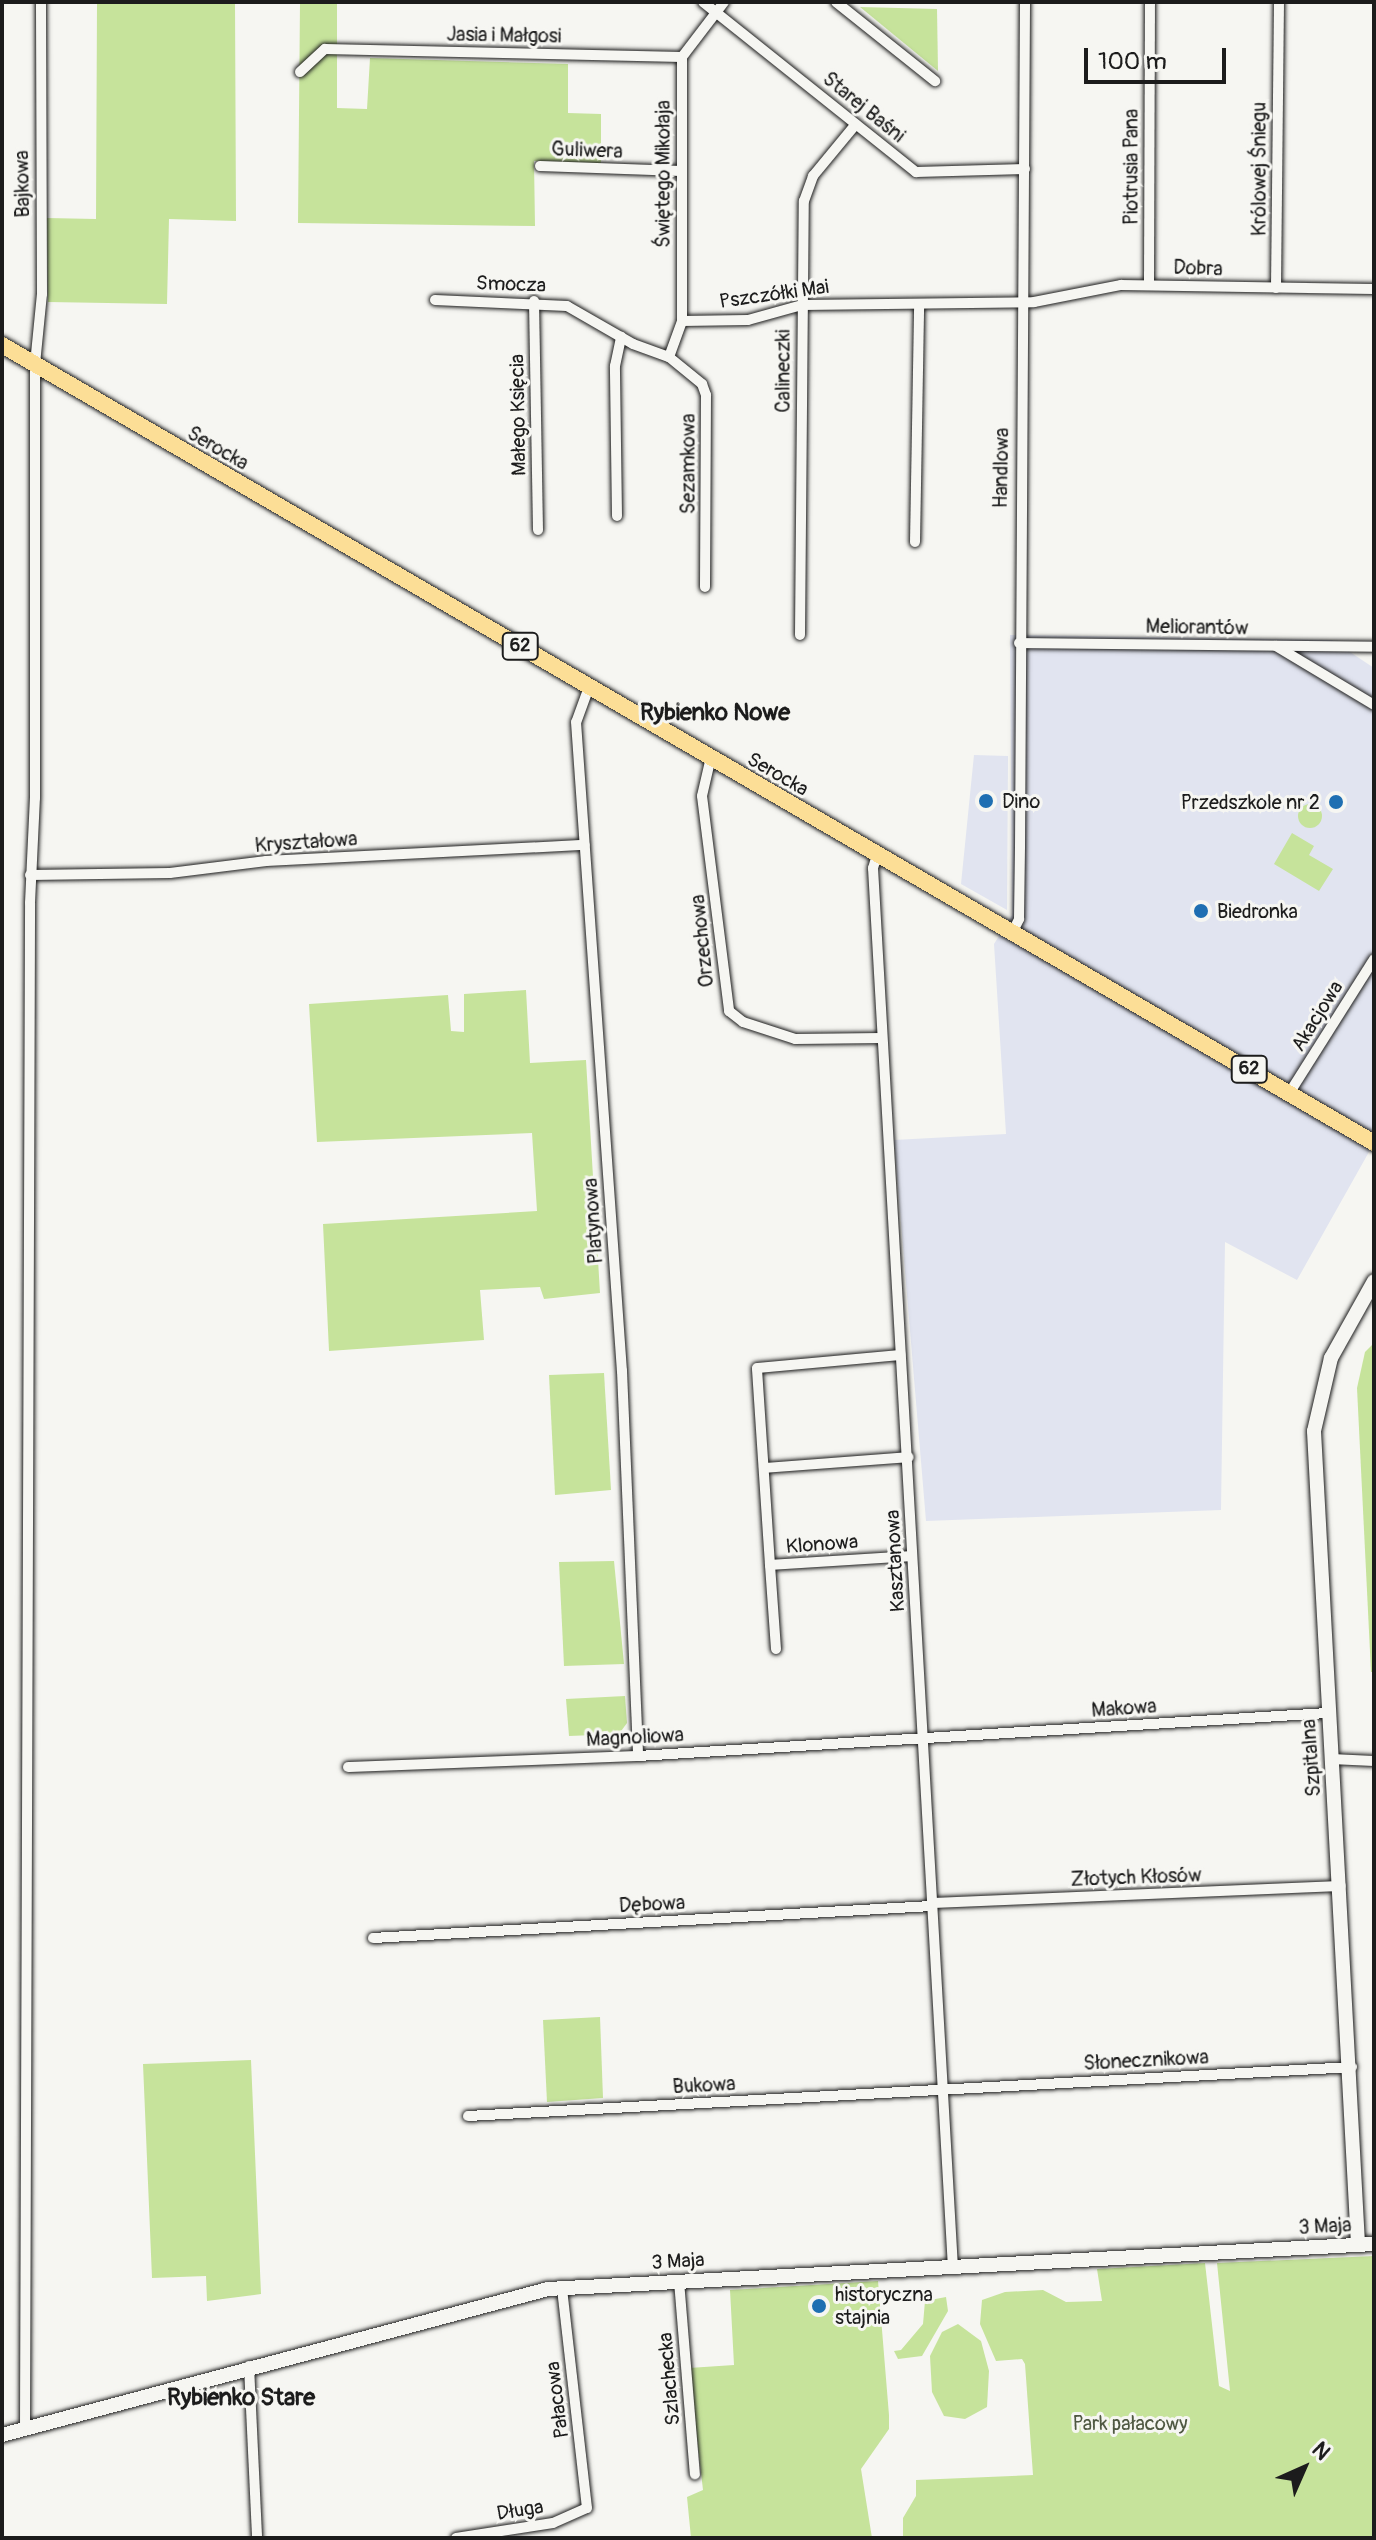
<!DOCTYPE html>
<html>
<head>
<meta charset="utf-8">
<style>
	body { margin:0 }
	#map { position:relative; width:1376px; height:2540px; overflow:hidden; background:#f6f6f2; font-family:Pangolin,sans-serif }
	div>[style] { position:absolute }
	[style*='--x'] { left:calc(var(--x)*1px); top:calc(var(--y)*1px); width:calc(var(--w)*1px); rotate:calc(var(--a)*1deg) }
	.built>* { inset:0; background:#e1e4f0 }
	.green>* { inset:0; background:#c6e39b }
	.round { border-radius:50% }
	.roads { filter:drop-shadow(0 0 2px #1c1c1c) drop-shadow(0 0 2px #1c1c1c) }
	.minor>* { height:10px; margin:-5px; padding:0 5px; transform-origin:5px; border-radius:5px; background:#f6f6f2 }
	.tertiary>* { height:14px; margin:-7px; padding:0 7px; transform-origin:7px; border-radius:7px; background:#f6f6f2 }
	.primary>* { height:16px; margin:-8px; padding:0 8px; transform-origin:8px; border-radius:8px; background:#fcde96 }
	.dots>* { width:22px; height:22px; translate:-50% -50%; box-sizing:border-box; border:4px solid #f6f6f2; border-radius:50% }
	span { translate:-50% -50%; white-space:nowrap; text-align:center; line-height:1.15; -webkit-text-stroke:6px #f6f6f2; paint-order:stroke }
	.shield-label span { padding:2px 6px; background:#f6f6f2; border:2px solid; border-radius:6px; -webkit-text-stroke-width:0 }
	.shield-label { font-size:18px; color:#1c1c1c; font-weight:700 }
	.street-label { font-size:20px; color:#1c1c1c }
	.poi-label { font-size:20px; color:#1c1c1c }
	.left { translate:0 -50%; text-align:left }
	.right { translate:-100% -50%; text-align:right }
	.park-label { font-size:20px; color:#4f5842 }
	.quarter-label { font-size:24px; color:#1c1c1c; font-weight:700 }
	.frame { position:absolute; inset:0; border:4px solid #1c1c1c; pointer-events:none }
	.north { position:absolute; left:1264px; top:2428px; width:80px; height:80px; -webkit-text-stroke:6px #f6f6f2; paint-order:stroke; rotate:45deg; font-size:22px; font-weight:700; line-height:32px; text-align:center; color:#1c1c1c }
	.north::after { content:''; display:block; margin:auto; width:28px; height:36px; background:#1c1c1c; clip-path:polygon(50% 0,100% 100%,50% 72%,0 100%) }
	.scale { position:absolute; left:1084px; top:48px; width:142px; height:36px; box-sizing:border-box; border:4px solid #1c1c1c; border-top:0; padding-left:10px; font-size:24px; line-height:28px; white-space:nowrap; color:#1c1c1c; -webkit-text-stroke:6px #f6f6f2; paint-order:stroke }
</style>
</head>
<body>
<div id="map">
	<div class="built">
		<i style="clip-path:polygon(1010px 635px,1332px 640px,1374px 668px,1374px 1143px,1297px 1280px,1225px 1242px,1221px 1510px,926px 1521px,894px 1140px,1006px 1134px,994px 944px,1012px 915px)"></i>
		<i style="clip-path:polygon(974px 755px,1008px 756px,1007px 910px,961px 884px)"></i>
	</div>
	<div class="green">
		<i style="clip-path:polygon(97px 2px,235px 2px,236px 221px,169px 219px,167px 304px,48px 302px,47px 218px,96px 219px)"></i>
		<i style="clip-path:polygon(300px 2px,337px 2px,337px 108px,367px 109px,370px 58px,568px 64px,568px 113px,601px 114px,601px 164px,534px 161px,535px 226px,298px 223px)"></i>
		<i style="clip-path:polygon(860px 7px,937px 9px,938px 71px)"></i>
		<i class="round" style="left:1298px;top:804px;width:24px;height:24px"></i>
		<i style="clip-path:polygon(1292px 833px,1314px 846px,1309px 855px,1333px 869px,1319px 891px,1274px 864px)"></i>
		<i style="clip-path:polygon(526px 990px,530px 1063px,586px 1060px,600px 1293px,544px 1299px,540px 1287px,480px 1290px,484px 1340px,329px 1351px,323px 1224px,537px 1211px,532px 1133px,317px 1142px,309px 1004px,448px 995px,451px 1031px,464px 1032px,464px 994px)"></i>
		<i style="clip-path:polygon(1374px 1343px,1374px 1672px,1371px 1672px,1357px 1388px,1365px 1352px)"></i>
		<i style="clip-path:polygon(604px 1373px,611px 1490px,555px 1495px,549px 1375px)"></i>
		<i style="clip-path:polygon(614px 1561px,624px 1664px,564px 1666px,559px 1562px)"></i>
		<i style="clip-path:polygon(625px 1696px,627px 1723px,619px 1734px,569px 1736px,566px 1699px)"></i>
		<i style="clip-path:polygon(600px 2017px,603px 2098px,547px 2102px,543px 2020px)"></i>
		<i style="clip-path:polygon(251px 2060px,261px 2294px,207px 2301px,206px 2276px,152px 2278px,143px 2064px)"></i>
		<i style="clip-path:polygon(1374px 2256px,1374px 2538px,903px 2538px,903px 2518px,916px 2496px,916px 2480px,1033px 2475px,1025px 2364px,1022px 2359px,996px 2361px,980px 2324px,982px 2300px,1005px 2292px,1043px 2290px,1066px 2302px,1102px 2301px,1097px 2269px,1205px 2263px,1219px 2386px,1230px 2391px,1217px 2263px)"></i>
		<i style="clip-path:polygon(878px 2281px,889px 2415px,889px 2429px,861px 2469px,872px 2538px,691px 2538px,687px 2497px,703px 2490px,689px 2368px,734px 2365px,730px 2290px)"></i>
		<i style="clip-path:polygon(946px 2297px,948px 2311px,922px 2356px,898px 2359px,894px 2351px,901px 2350px,923px 2324px,925px 2301px)"></i>
		<i style="clip-path:polygon(958px 2324px,981px 2341px,989px 2371px,987px 2407px,965px 2419px,944px 2416px,932px 2392px,930px 2356px,942px 2332px)"></i>
	</div>
	<div class="roads">
		<div class="minor">
			<i style="--x:703;--y:2;--w:273;--a:38.6"></i>
			<i style="--x:916;--y:172;--w:109;--a:-1.6"></i>
			<i style="--x:836;--y:2;--w:127;--a:38.6"></i>
			<i style="--x:300;--y:72;--w:34;--a:-43"></i>
			<i style="--x:325;--y:49;--w:357;--a:1.3"></i>
			<i style="--x:540;--y:166;--w:141;--a:2"></i>
			<i style="--x:1149;--y:284;--w:282;--a:-89.8"></i>
			<i style="--x:1276;--y:288;--w:286;--a:-89.4"></i>
			<i style="--x:435;--y:300;--w:132;--a:2.6"></i>
			<i style="--x:567;--y:306;--w:76;--a:29.9"></i>
			<i style="--x:633;--y:344;--w:38;--a:20"></i>
			<i style="--x:534;--y:301;--w:229;--a:89"></i>
			<i style="--x:682;--y:321;--w:66;--a:-0.9"></i>
			<i style="--x:748;--y:320;--w:56;--a:-15.5"></i>
			<i style="--x:802;--y:305;--w:232;--a:-0.7"></i>
			<i style="--x:1034;--y:302;--w:89;--a:-11.1"></i>
			<i style="--x:1121;--y:285;--w:253;--a:0.9"></i>
			<i style="--x:669;--y:357;--w:38;--a:-70"></i>
			<i style="--x:682;--y:321;--w:264;--a:-90"></i>
			<i style="--x:682;--y:57;--w:69;--a:-52.6"></i>
			<i style="--x:669;--y:357;--w:43;--a:39.3"></i>
			<i style="--x:702;--y:384;--w:12;--a:70"></i>
			<i style="--x:706;--y:395;--w:192;--a:90.3"></i>
			<i style="--x:617;--y:516;--w:150;--a:-90.8"></i>
			<i style="--x:615;--y:366;--w:30;--a:-78"></i>
			<i style="--x:915;--y:542;--w:238;--a:-89"></i>
			<i style="--x:800;--y:635;--w:434;--a:-89.5"></i>
			<i style="--x:804;--y:201;--w:27;--a:-70"></i>
			<i style="--x:813;--y:176;--w:67;--a:-50.4"></i>
			<i style="--x:1019;--y:643;--w:355;--a:0.6"></i>
			<i style="--x:1276;--y:646;--w:114;--a:31"></i>
			<i style="--x:589;--y:687;--w:37;--a:110"></i>
			<i style="--x:576;--y:722;--w:651;--a:85.95"></i>
			<i style="--x:622;--y:1371;--w:385;--a:87.6"></i>
			<i style="--x:711;--y:757;--w:40;--a:103"></i>
			<i style="--x:702;--y:796;--w:217;--a:82.8"></i>
			<i style="--x:729;--y:1011;--w:18;--a:38"></i>
			<i style="--x:743;--y:1022;--w:55;--a:18.1"></i>
			<i style="--x:795;--y:1039;--w:87;--a:-0.7"></i>
			<i style="--x:877;--y:855;--w:14;--a:107"></i>
			<i style="--x:873;--y:868;--w:1401;--a:86.73"></i>
			<i style="--x:30;--y:875;--w:140;--a:-0.8"></i>
			<i style="--x:170;--y:873;--w:97;--a:-7.1"></i>
			<i style="--x:266;--y:861;--w:319;--a:-2.9"></i>
			<i style="--x:1012;--y:933;--w:16;--a:-63"></i>
			<i style="--x:1019;--y:919;--w:72;--a:-89.2"></i>
			<i style="--x:1020;--y:847;--w:845;--a:-89.66"></i>
			<i style="--x:1290;--y:1092;--w:157;--a:-57.7"></i>
			<i style="--x:764;--y:1468;--w:145;--a:-4.3"></i>
			<i style="--x:770;--y:1565;--w:197;--a:-93.8"></i>
			<i style="--x:757;--y:1368;--w:144;--a:-5.2"></i>
			<i style="--x:776;--y:1649;--w:84;--a:-94.1"></i>
			<i style="--x:770;--y:1565;--w:142;--a:-3.6"></i>
			<i style="--x:1331;--y:1759;--w:43;--a:2.7"></i>
			<i style="--x:348;--y:1767;--w:290;--a:-2.2"></i>
			<i style="--x:638;--y:1756;--w:691;--a:-3.57"></i>
			<i style="--x:932;--y:1903;--w:409;--a:-2.4"></i>
			<i style="--x:373;--y:1938;--w:560;--a:-3.28"></i>
			<i style="--x:468;--y:2116;--w:885;--a:-3.17"></i>
			<i style="--x:679;--y:2281;--w:194;--a:85.3"></i>
			<i style="--x:249;--y:2366;--w:172;--a:87.3"></i>
			<i style="--x:25;--y:2428;--w:1525;--a:-89.81"></i>
			<i style="--x:30;--y:903;--w:105;--a:-87.3"></i>
			<i style="--x:35;--y:798;--w:434;--a:-90"></i>
			<i style="--x:35;--y:364;--w:70;--a:-84.3"></i>
			<i style="--x:42;--y:294;--w:292;--a:-90.2"></i>
			<i style="--x:456;--y:2538;--w:98;--a:-8.8"></i>
			<i style="--x:553;--y:2523;--w:37;--a:-24"></i>
			<i style="--x:587;--y:2508;--w:221;--a:-96.5"></i>
		</div>
		<div class="tertiary">
			<i style="--x:1358;--y:2244;--w:814;--a:-93.1"></i>
			<i style="--x:1314;--y:1431;--w:75;--a:-76.9"></i>
			<i style="--x:1331;--y:1358;--w:88;--a:-60.8"></i>
			<i style="--x:2;--y:2435;--w:565;--a:-14.97"></i>
			<i style="--x:548;--y:2289;--w:827;--a:-3.12"></i>
		</div>
		<div class="primary">
			<i style="--x:2;--y:345;--w:1587;--a:30.18"></i>
		</div>
	</div>
	<div class="dots">
		<i style="left:986px;top:801px;background:#1f6fb2"></i>
		<i style="left:1336px;top:802px;background:#1f6fb2"></i>
		<i style="left:1201px;top:911px;background:#1f6fb2"></i>
		<i style="left:819px;top:2306px;background:#1f6fb2"></i>
	</div>
	<div class="shield-label">
		<span style="left:520px;top:646px">62</span>
		<span style="left:1249px;top:1069px">62</span>
	</div>
	<div class="street-label">
		<span style="left:504px;top:35px;rotate:1deg">Jasia i Małgosi</span>
		<span style="left:864px;top:107px;rotate:39deg">Starej Baśni</span>
		<span style="left:587px;top:150px;rotate:2deg">Guliwera</span>
		<span style="left:1131px;top:167px;rotate:-90deg">Piotrusia Pana</span>
		<span style="left:1259px;top:169px;rotate:-90deg">Królowej Śniegu</span>
		<span style="left:663px;top:174px;rotate:-90deg">Świętego Mikołaja</span>
		<span style="left:22px;top:184px;rotate:-91deg">Bajkowa</span>
		<span style="left:1198px;top:268px;rotate:2deg">Dobra</span>
		<span style="left:511px;top:284px;rotate:2deg">Smocza</span>
		<span style="left:774px;top:294px;rotate:-8deg">Pszczółki Mai</span>
		<span style="left:783px;top:371px;rotate:-90deg">Calineczki</span>
		<span style="left:518px;top:415px;rotate:-91deg">Małego Księcia</span>
		<span style="left:218px;top:448px;rotate:30deg">Serocka</span>
		<span style="left:688px;top:464px;rotate:-90deg">Sezamkowa</span>
		<span style="left:1001px;top:468px;rotate:-89deg">Handlowa</span>
		<span style="left:1197px;top:627px;rotate:1deg">Meliorantów</span>
		<span style="left:778px;top:774px;rotate:30deg">Serocka</span>
		<span style="left:306px;top:842px;rotate:-4deg">Kryształowa</span>
		<span style="left:702px;top:941px;rotate:-96deg">Orzechowa</span>
		<span style="left:1317px;top:1016px;rotate:-58deg">Akacjowa</span>
		<span style="left:593px;top:1221px;rotate:-94deg">Platynowa</span>
		<span style="left:822px;top:1544px;rotate:-4deg">Klonowa</span>
		<span style="left:895px;top:1561px;rotate:-93deg">Kasztanowa</span>
		<span style="left:1124px;top:1708px;rotate:-4deg">Makowa</span>
		<span style="left:635px;top:1737px;rotate:-3deg">Magnoliowa</span>
		<span style="left:1311px;top:1758px;rotate:-94deg">Szpitalna</span>
		<span style="left:1136px;top:1877px;rotate:-2deg">Złotych Kłosów</span>
		<span style="left:652px;top:1904px;rotate:-3deg">Dębowa</span>
		<span style="left:1146px;top:2060px;rotate:-3deg">Słonecznikowa</span>
		<span style="left:704px;top:2085px;rotate:-3deg">Bukowa</span>
		<span style="left:1325px;top:2226px;rotate:-3deg">3 Maja</span>
		<span style="left:678px;top:2261px;rotate:-3deg">3 Maja</span>
		<span style="left:669px;top:2379px;rotate:-95deg">Szlachecka</span>
		<span style="left:557px;top:2400px;rotate:-97deg">Pałacowa</span>
		<span style="left:520px;top:2510px;rotate:-9deg">Długa</span>
	</div>
	<div class="poi-label">
		<span class="left" style="left:1002px;top:801px">Dino</span>
		<span class="right" style="left:1320px;top:802px">Przedszkole nr 2</span>
		<span class="left" style="left:1217px;top:911px">Biedronka</span>
		<span class="left" style="left:835px;top:2306px">historyczna<br>stajnia</span>
	</div>
	<div class="park-label">
		<span style="left:1130px;top:2423px">Park pałacowy</span>
	</div>
	<div class="quarter-label">
		<span style="left:715px;top:713px">Rybienko Nowe</span>
		<span style="left:241px;top:2398px">Rybienko Stare</span>
	</div>
	<div class="frame"></div>
	<div class="north">N</div>
	<div class="scale">100 m</div>
</div>
</body>
</html>
